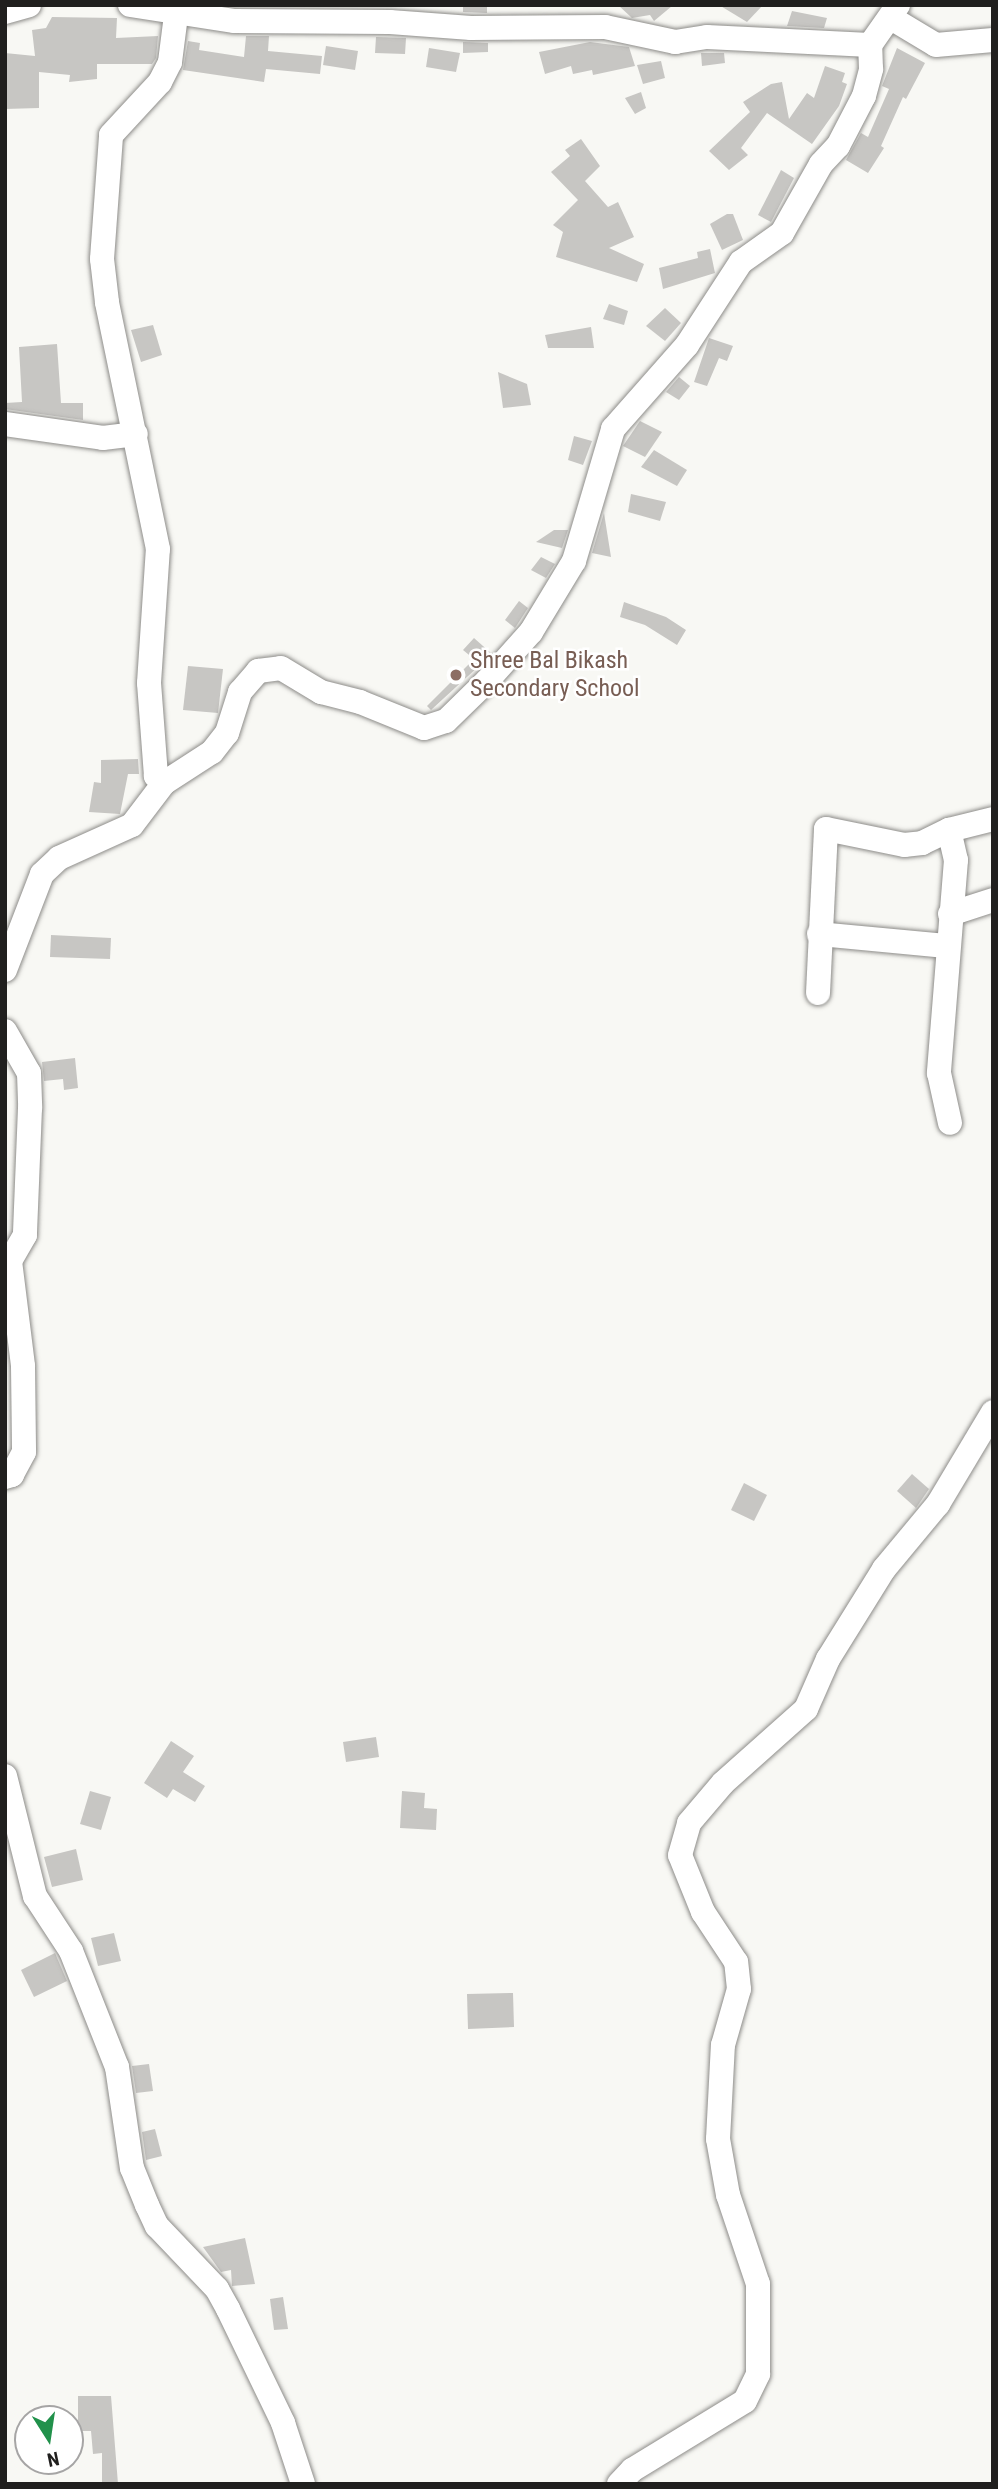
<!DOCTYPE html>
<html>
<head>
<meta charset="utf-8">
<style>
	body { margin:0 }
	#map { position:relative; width:998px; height:2489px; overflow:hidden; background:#f8f8f4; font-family:"Roboto Condensed",sans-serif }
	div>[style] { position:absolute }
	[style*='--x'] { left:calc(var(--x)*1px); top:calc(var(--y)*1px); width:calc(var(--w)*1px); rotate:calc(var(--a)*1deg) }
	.building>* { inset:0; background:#c7c6c3 }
	.roads { filter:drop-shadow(0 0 2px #8d8c89) drop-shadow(0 0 2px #8d8c89) }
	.minor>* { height:24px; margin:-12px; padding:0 12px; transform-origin:12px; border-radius:12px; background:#fff }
	.dots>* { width:19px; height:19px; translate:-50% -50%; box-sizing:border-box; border:4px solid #fff; border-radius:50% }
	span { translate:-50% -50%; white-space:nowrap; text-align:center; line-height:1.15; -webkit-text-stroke:5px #fff; paint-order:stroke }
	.education-label { font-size:24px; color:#785e54 }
	.left { translate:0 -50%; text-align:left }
	.frame { position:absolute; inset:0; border:7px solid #201f1e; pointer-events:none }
	.north { position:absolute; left:14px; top:2405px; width:70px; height:70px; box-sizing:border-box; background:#fff; border:2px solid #a6a5a5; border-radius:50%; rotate:168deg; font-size:19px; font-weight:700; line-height:28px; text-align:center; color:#201f1e }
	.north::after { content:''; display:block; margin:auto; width:24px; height:32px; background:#21914b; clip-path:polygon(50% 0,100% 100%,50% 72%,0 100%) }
</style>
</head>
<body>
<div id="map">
	<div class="building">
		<i style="clip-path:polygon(463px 5px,487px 5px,487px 13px,463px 12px)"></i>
		<i style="clip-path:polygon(618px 5px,672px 5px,672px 6px,654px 21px,650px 15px,632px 18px)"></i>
		<i style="clip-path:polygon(719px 5px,763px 5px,747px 22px)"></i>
		<i style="clip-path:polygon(792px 11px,827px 18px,824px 28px,787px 26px)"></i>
		<i style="clip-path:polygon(52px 17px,117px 18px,116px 38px,158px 36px,156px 58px,152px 64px,97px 64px,97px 79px,69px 82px,70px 75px,39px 72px,39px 108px,5px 109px,5px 53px,35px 56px,32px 30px,46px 28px)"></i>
		<i style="clip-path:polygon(246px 36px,269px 36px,268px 51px,322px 56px,320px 74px,266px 69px,264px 82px,183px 70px,188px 41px,200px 43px,199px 50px,244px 57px)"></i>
		<i style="clip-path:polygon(376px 37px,406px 38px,405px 54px,375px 53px)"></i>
		<i style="clip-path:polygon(463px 42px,488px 43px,488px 52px,463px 53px)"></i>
		<i style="clip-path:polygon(590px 42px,629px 47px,635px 66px,593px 75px,592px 70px,573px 74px,571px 66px,545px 74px,539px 52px)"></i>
		<i style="clip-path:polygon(326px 46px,358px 51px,355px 70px,323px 65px)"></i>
		<i style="clip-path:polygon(429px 48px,460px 53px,456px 72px,426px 67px)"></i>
		<i style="clip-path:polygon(897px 48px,925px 63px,906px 99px,903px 97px,881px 146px,884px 148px,868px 173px,846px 160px,861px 133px,868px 137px,889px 89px,882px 86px)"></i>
		<i style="clip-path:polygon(701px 53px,724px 53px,725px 63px,702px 66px)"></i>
		<i style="clip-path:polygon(661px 61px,665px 78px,643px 84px,637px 65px)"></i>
		<i style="clip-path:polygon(825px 66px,845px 73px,842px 82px,847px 84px,839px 106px,812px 144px,767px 113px,741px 148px,748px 155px,729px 170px,709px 151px,750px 112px,743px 102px,771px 84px,782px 82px,789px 119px,807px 93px,814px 98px)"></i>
		<i style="clip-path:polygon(641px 92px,646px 108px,635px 114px,625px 98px)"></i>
		<i style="clip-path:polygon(581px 139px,600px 166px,585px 181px,608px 207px,618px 202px,634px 237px,609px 248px,644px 264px,637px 282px,556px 257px,563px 232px,553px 225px,578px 200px,551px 172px,570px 156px,565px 150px)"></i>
		<i style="clip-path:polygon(781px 170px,794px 178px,771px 222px,758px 215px)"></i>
		<i style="clip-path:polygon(727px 214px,733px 214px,743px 240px,722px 250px,710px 224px)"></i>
		<i style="clip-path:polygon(710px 249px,715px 273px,663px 289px,659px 268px,698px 258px,697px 252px)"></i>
		<i style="clip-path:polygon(609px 304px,628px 311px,624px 325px,603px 319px)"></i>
		<i style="clip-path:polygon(665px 308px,681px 323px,665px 341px,646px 326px)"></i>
		<i style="clip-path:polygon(153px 325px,162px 355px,141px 362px,131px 330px)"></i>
		<i style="clip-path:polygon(591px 327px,594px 348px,548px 348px,545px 335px)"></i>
		<i style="clip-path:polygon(709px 338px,733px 346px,727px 361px,719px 358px,707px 386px,694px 382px)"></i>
		<i style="clip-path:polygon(57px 344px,61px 403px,83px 403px,83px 420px,5px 409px,5px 403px,22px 402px,19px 347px)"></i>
		<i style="clip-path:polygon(498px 372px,527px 384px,531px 405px,503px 408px)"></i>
		<i style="clip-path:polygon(679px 377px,690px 386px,679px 400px,666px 392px)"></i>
		<i style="clip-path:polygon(640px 421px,662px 432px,645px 457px,623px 446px)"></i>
		<i style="clip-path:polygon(574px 436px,592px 441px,583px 465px,568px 460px)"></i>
		<i style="clip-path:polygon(654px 450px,687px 470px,677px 486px,641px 467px)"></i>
		<i style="clip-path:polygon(631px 494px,666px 502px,660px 521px,628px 512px)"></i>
		<i style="clip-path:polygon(604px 513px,611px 557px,592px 553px)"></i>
		<i style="clip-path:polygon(554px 530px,568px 530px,562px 548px,536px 542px)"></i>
		<i style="clip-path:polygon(541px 557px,555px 564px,546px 578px,531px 570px)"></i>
		<i style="clip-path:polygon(519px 601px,528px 608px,515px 628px,505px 620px)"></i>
		<i style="clip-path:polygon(624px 602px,666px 617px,686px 630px,677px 645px,645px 625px,620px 617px)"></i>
		<i style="clip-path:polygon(474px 638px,492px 654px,431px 710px,427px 706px,474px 659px,463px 650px)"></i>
		<i style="clip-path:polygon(188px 666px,223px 669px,218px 713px,183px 710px)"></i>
		<i style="clip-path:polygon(138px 759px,139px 774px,128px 774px,120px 814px,89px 812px,94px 782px,101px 783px,101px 760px)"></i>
		<i style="clip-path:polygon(51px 935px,111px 938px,110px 959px,50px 957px)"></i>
		<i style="clip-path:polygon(75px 1058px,78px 1088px,64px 1090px,63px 1079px,44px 1081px,42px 1062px)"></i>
		<i style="clip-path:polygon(912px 1474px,929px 1489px,916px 1508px,897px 1491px)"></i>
		<i style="clip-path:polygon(744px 1483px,767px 1495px,754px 1521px,731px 1510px)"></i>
		<i style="clip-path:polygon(376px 1737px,379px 1757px,346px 1762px,343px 1742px)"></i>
		<i style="clip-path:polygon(171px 1741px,194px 1756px,183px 1772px,205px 1786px,195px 1802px,173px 1789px,167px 1798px,144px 1783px)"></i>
		<i style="clip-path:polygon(90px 1791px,111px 1797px,101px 1830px,80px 1824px)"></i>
		<i style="clip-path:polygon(402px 1791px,425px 1793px,424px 1808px,437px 1809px,436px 1830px,400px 1828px)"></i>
		<i style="clip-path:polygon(76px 1849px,83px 1880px,52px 1887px,44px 1857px)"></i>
		<i style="clip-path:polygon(114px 1933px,121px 1961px,98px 1966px,91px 1938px)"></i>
		<i style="clip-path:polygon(55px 1953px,67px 1981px,34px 1997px,21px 1970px)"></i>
		<i style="clip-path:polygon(513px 1993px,514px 2027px,468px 2029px,467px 1994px)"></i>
		<i style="clip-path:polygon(149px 2064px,153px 2091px,136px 2093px,132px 2066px)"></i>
		<i style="clip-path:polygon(155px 2129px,162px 2156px,146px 2160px,142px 2132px)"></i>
		<i style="clip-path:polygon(245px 2238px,255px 2284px,232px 2286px,231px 2270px,221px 2272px,203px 2247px)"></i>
		<i style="clip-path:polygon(283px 2297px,288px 2329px,274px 2330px,270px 2299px)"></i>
		<i style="clip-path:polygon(78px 2396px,111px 2396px,118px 2484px,102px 2484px,102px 2453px,93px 2454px,91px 2431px,78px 2431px)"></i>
	</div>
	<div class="roads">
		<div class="minor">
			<i style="--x:130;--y:5;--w:106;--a:8.7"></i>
			<i style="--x:235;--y:21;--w:155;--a:0.4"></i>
			<i style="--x:390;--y:22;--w:81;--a:4.2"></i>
			<i style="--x:471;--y:28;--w:134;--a:-0.4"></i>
			<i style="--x:605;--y:27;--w:72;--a:12.1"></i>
			<i style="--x:675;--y:42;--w:32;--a:-9"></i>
			<i style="--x:707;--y:37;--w:163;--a:2.8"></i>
			<i style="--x:870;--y:45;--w:49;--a:-55"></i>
			<i style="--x:5;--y:12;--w:25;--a:-16"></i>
			<i style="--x:891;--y:18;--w:52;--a:31"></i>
			<i style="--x:936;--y:45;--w:57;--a:-5"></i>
			<i style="--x:5;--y:424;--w:99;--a:8.1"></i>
			<i style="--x:103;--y:438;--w:33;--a:-7"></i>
			<i style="--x:164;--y:783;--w:11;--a:-139"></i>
			<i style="--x:156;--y:776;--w:93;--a:-94.3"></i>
			<i style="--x:149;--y:683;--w:134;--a:-86.2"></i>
			<i style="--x:158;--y:549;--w:252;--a:-101.7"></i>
			<i style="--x:107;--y:302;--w:43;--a:-96.6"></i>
			<i style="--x:102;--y:259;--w:124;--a:-85.8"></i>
			<i style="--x:111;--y:135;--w:72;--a:-47.2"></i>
			<i style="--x:160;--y:82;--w:22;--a:-63"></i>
			<i style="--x:170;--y:62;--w:47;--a:-82.7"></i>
			<i style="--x:949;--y:830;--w:31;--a:77"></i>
			<i style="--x:956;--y:860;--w:214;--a:94.6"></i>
			<i style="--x:939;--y:1073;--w:51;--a:77.6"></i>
			<i style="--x:950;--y:914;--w:45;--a:-18"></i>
			<i style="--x:819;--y:934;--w:129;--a:5.4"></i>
			<i style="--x:5;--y:970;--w:103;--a:-68.9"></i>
			<i style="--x:42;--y:874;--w:23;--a:-43"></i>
			<i style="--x:59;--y:858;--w:80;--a:-24.3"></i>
			<i style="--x:132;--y:825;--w:53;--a:-52.7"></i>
			<i style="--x:164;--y:783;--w:57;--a:-32.9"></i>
			<i style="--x:212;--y:752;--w:24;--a:-52"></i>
			<i style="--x:227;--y:733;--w:43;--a:-72.4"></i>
			<i style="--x:240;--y:692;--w:28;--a:-49"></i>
			<i style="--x:258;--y:671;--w:23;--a:-7"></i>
			<i style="--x:281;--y:668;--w:47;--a:31"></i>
			<i style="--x:321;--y:692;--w:40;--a:14.4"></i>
			<i style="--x:360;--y:702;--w:69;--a:22.1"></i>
			<i style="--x:424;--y:728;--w:23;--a:-18"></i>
			<i style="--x:446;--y:721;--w:57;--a:-44.3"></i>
			<i style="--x:487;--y:681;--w:66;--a:-48.1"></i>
			<i style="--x:531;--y:632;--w:83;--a:-58.8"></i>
			<i style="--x:574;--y:561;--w:138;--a:-73.5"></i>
			<i style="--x:613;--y:429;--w:112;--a:-48.6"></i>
			<i style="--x:687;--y:345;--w:99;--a:-57"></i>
			<i style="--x:741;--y:262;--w:50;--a:-35.3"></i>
			<i style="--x:782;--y:233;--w:79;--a:-60.5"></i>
			<i style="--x:821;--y:164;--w:25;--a:-47"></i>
			<i style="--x:838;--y:146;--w:56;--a:-62.5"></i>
			<i style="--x:864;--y:96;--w:28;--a:-75"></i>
			<i style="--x:871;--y:69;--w:24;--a:-92"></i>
			<i style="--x:818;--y:993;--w:164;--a:-87.2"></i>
			<i style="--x:826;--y:829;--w:80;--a:11.6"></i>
			<i style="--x:904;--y:845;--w:18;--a:-6"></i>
			<i style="--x:922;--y:843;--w:30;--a:-26"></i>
			<i style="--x:949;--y:830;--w:45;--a:-14"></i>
			<i style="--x:5;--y:1031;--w:48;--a:60.3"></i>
			<i style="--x:29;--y:1073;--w:35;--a:88"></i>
			<i style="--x:30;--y:1108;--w:127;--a:92.3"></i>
			<i style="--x:25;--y:1235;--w:30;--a:120"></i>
			<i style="--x:10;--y:1261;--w:106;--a:82.9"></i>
			<i style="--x:23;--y:1366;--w:86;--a:89.3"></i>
			<i style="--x:24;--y:1452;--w:26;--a:118"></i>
			<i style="--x:12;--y:1475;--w:7;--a:164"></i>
			<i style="--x:5;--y:1776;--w:124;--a:76"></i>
			<i style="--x:35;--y:1896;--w:66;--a:56.8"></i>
			<i style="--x:71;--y:1951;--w:125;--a:68.4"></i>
			<i style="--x:117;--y:2067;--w:102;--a:81.6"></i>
			<i style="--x:132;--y:2168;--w:40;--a:68"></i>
			<i style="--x:147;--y:2205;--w:23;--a:65"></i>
			<i style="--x:157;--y:2226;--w:87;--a:46.4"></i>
			<i style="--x:217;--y:2289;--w:23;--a:61"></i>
			<i style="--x:228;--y:2309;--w:127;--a:64.2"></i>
			<i style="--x:283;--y:2423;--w:64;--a:71.8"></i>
			<i style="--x:619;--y:2484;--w:19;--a:-47"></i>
			<i style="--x:632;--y:2470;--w:132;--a:-31.4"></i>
			<i style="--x:745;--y:2401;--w:30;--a:-64"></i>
			<i style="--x:758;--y:2374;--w:90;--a:-90"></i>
			<i style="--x:758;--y:2284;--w:94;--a:-108.6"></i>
			<i style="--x:728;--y:2195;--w:57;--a:-100.1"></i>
			<i style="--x:718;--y:2139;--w:94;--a:-87"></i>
			<i style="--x:723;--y:2045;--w:58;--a:-74.1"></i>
			<i style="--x:739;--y:1989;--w:27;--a:-96"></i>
			<i style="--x:736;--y:1962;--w:60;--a:-123.4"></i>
			<i style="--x:703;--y:1912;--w:61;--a:-112"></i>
			<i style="--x:680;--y:1855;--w:33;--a:-74"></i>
			<i style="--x:689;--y:1823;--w:52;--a:-49.6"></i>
			<i style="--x:723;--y:1783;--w:111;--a:-41.7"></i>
			<i style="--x:806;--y:1709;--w:55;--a:-66.3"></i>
			<i style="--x:828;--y:1659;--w:106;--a:-58.1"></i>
			<i style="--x:884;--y:1569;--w:85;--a:-50.3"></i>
			<i style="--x:938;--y:1504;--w:107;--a:-59.1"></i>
		</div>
	</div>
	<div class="dots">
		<i style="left:456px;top:675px;background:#8d6e63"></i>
	</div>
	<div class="education-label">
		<span class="left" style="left:470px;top:675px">Shree Bal Bikash<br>Secondary School</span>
	</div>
	<div class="frame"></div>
	<div class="north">N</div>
</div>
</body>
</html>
